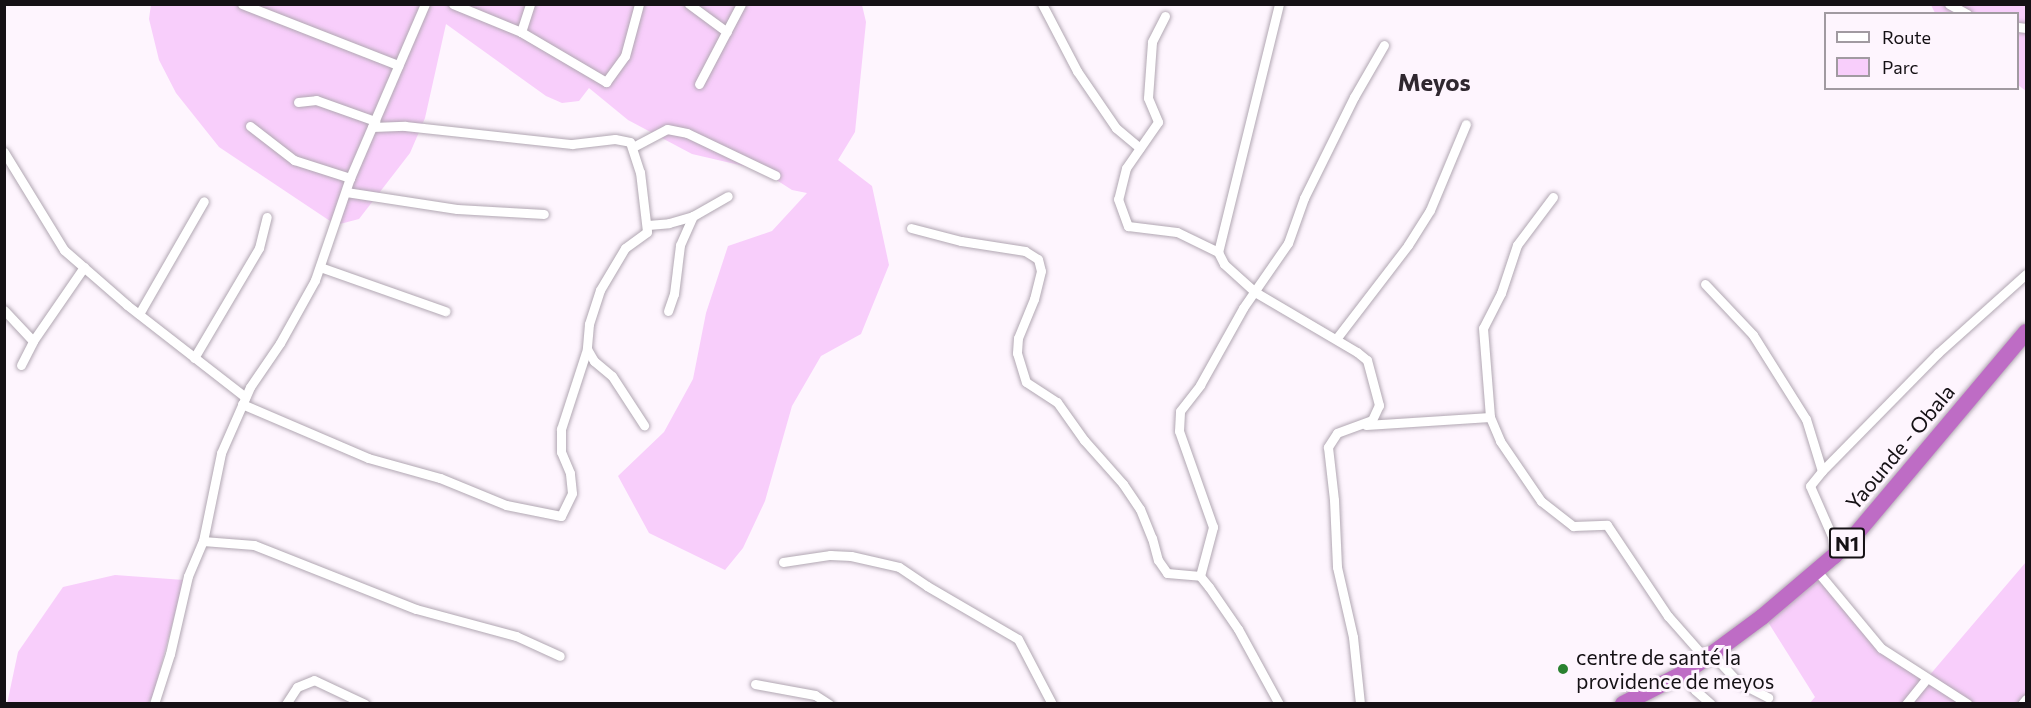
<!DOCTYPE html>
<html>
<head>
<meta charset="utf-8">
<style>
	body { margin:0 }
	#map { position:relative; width:2031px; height:708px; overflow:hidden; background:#fef5fe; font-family:Commissioner,sans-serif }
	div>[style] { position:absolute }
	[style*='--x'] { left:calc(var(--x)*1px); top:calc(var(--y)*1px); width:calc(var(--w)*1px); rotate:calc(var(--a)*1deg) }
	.green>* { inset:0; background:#f8cefb }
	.roads { filter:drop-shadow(0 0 2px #b1a7b2) drop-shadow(0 0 2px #b1a7b2) }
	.street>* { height:9px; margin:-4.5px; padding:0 4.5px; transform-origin:4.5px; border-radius:4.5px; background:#fff }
	.highway>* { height:16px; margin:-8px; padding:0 8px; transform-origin:8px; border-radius:8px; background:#be6cc5 }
	.dots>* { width:16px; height:16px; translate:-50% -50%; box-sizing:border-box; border:3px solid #fef5fe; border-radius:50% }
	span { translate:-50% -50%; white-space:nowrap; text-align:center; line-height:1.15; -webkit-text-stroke:6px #fef5fe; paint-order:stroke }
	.shield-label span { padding:2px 4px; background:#fef5fe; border:2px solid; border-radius:4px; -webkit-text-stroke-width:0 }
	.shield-label { font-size:20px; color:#151115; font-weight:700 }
	.street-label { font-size:21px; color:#151115 }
	.poi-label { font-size:21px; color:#151115 }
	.left { translate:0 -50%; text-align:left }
	.quarter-label { font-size:24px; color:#302830; font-weight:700 }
	.frame { position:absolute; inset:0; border:6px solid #151115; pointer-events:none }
	.legend { position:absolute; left:1824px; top:12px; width:195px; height:78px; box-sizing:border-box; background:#fef5fe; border:2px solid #a19aa1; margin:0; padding:8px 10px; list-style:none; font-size:18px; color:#151115 }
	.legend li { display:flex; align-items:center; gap:12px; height:30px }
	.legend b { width:30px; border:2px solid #a19aa1 }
</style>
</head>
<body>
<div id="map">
	<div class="green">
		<i style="clip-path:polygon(151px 4px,862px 5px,866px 22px,855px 132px,838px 160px,872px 186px,889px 265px,861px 334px,821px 356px,792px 406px,765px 501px,743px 548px,725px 570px,649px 533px,618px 476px,664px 432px,693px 379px,706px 313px,728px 246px,772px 231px,807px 193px,792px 190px,761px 170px,692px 154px,628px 120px,589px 88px,579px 101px,562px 103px,546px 96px,446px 24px,425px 118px,410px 153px,359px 219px,336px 225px,219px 147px,176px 93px,159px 60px,149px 19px)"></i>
		<i style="clip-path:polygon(1931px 5px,2026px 5px,2026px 91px,2018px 85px,2018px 14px,1935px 13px)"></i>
		<i style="clip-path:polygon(2026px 562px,2026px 703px,1810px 703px,1815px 697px,1763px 614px,1814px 574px,1881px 648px,1928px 677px)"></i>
		<i style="clip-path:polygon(115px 575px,184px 580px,153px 696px,148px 703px,7px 704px,18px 652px,63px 587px)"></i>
	</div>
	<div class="roads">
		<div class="street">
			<i style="--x:242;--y:4;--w:168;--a:21.4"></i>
			<i style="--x:453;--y:4;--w:74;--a:22.4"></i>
			<i style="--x:521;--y:32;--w:99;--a:30.5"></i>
			<i style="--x:606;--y:82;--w:32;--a:-54"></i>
			<i style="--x:625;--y:56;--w:54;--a:-74.9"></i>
			<i style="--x:689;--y:4;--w:47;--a:36.4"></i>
			<i style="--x:1042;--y:4;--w:76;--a:62.4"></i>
			<i style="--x:1077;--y:71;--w:69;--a:55.6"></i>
			<i style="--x:1116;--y:128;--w:31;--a:40"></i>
			<i style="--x:1279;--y:4;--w:255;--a:103.8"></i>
			<i style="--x:1218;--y:252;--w:13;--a:63"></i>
			<i style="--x:1224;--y:264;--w:42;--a:42.1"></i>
			<i style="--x:1255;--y:292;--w:118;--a:30.5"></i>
			<i style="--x:1357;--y:352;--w:13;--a:39"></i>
			<i style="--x:1367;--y:360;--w:47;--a:75.1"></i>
			<i style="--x:1379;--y:405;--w:17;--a:115"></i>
			<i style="--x:1372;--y:420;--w:37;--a:160"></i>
			<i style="--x:1337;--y:433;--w:17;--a:123"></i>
			<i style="--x:1328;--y:447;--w:53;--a:83.5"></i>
			<i style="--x:1334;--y:500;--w:67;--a:87.4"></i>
			<i style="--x:1337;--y:567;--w:72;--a:77.1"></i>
			<i style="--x:1353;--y:637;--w:67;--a:84"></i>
			<i style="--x:1949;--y:4;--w:21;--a:29"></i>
			<i style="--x:1165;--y:16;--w:29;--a:117"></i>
			<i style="--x:1152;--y:42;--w:56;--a:94.1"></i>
			<i style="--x:1148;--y:98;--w:26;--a:67"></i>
			<i style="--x:1158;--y:122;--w:56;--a:124.8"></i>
			<i style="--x:1126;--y:168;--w:32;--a:104"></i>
			<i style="--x:1118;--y:199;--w:29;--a:70"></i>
			<i style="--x:1128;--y:226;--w:49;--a:7"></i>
			<i style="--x:1177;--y:232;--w:46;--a:26"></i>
			<i style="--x:2018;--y:27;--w:8;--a:7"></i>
			<i style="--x:521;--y:32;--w:29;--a:-72"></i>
			<i style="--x:699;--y:84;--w:90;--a:-62.3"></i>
			<i style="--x:298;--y:102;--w:18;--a:-6"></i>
			<i style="--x:316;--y:100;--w:63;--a:19.6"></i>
			<i style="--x:250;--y:126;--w:56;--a:37.7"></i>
			<i style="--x:294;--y:160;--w:59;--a:17.8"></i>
			<i style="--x:372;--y:127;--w:33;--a:-2"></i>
			<i style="--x:405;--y:126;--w:168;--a:6.2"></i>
			<i style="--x:572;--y:144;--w:43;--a:-6.6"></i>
			<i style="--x:615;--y:139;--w:15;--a:11"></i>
			<i style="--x:630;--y:142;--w:32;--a:72"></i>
			<i style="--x:640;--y:172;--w:60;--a:83.3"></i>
			<i style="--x:647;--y:232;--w:27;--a:144"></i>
			<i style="--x:625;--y:248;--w:49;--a:120.8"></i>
			<i style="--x:600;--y:290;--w:36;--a:108"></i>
			<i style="--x:589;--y:324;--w:25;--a:95"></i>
			<i style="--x:587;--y:349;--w:14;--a:60"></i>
			<i style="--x:594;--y:361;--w:23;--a:40"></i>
			<i style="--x:612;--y:376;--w:59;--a:56.9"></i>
			<i style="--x:633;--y:147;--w:38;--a:-28"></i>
			<i style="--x:667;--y:129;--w:20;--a:11"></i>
			<i style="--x:687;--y:133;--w:98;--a:25.5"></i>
			<i style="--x:4;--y:152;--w:115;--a:58.5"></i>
			<i style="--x:64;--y:250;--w:84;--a:41.1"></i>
			<i style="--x:127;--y:305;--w:150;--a:37.9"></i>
			<i style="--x:346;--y:192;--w:112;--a:8.7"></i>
			<i style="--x:457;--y:209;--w:87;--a:3.3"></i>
			<i style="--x:1553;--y:197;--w:60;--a:126.9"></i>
			<i style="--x:1517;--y:245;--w:51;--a:108.4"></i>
			<i style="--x:1501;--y:293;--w:39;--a:117"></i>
			<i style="--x:1483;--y:328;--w:89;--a:85.5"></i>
			<i style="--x:1490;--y:417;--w:26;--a:67"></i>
			<i style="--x:1500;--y:441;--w:73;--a:55.7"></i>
			<i style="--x:1541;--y:501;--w:41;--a:38"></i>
			<i style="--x:1573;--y:526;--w:34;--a:-2"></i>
			<i style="--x:1607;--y:525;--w:110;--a:56.2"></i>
			<i style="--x:1668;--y:616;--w:56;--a:48.6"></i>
			<i style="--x:648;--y:225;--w:21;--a:-5"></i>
			<i style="--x:669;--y:223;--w:25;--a:-16"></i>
			<i style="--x:693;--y:216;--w:40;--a:-29.7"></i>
			<i style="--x:911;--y:228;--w:52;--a:14.6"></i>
			<i style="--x:961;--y:241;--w:65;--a:8.9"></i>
			<i style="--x:1025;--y:251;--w:15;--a:32"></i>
			<i style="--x:1038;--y:259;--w:12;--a:76"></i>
			<i style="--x:1041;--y:271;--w:29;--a:104"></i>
			<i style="--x:1034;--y:299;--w:42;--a:112.3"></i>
			<i style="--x:1018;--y:338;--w:15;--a:94"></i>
			<i style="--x:1017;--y:353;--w:30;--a:73"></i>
			<i style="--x:1026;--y:382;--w:37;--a:33"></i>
			<i style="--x:1057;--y:402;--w:47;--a:54.6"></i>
			<i style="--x:1084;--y:440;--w:59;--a:48.4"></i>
			<i style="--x:1123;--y:484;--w:30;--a:56"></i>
			<i style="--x:1140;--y:509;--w:31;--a:68"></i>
			<i style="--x:1152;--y:538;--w:23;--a:75"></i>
			<i style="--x:1158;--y:560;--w:16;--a:55"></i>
			<i style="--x:1167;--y:573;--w:33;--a:5"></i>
			<i style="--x:1200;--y:576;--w:14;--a:51"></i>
			<i style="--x:1209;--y:587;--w:51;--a:55.4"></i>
			<i style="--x:1238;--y:629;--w:85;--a:61.3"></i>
			<i style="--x:320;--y:267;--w:133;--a:19.4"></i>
			<i style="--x:1705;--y:284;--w:70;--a:46.7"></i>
			<i style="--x:1753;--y:335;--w:99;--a:57.8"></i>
			<i style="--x:1806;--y:419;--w:54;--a:72.9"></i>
			<i style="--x:1822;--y:471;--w:19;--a:129"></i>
			<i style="--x:1810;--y:486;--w:55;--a:66.3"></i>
			<i style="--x:1832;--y:536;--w:20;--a:84"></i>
			<i style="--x:4;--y:310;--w:42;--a:46.9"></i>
			<i style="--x:668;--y:311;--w:18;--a:-71"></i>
			<i style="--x:674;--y:294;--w:49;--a:-83"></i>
			<i style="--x:680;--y:245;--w:32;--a:-66"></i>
			<i style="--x:139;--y:314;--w:130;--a:-60.1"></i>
			<i style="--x:1336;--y:339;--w:118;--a:-52.5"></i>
			<i style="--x:1408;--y:245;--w:41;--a:-57.8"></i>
			<i style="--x:1430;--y:210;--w:93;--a:-67.3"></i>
			<i style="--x:194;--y:358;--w:128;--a:-59.4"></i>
			<i style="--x:259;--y:248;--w:32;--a:-76"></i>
			<i style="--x:21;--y:365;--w:27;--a:-63"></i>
			<i style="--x:33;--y:341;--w:90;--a:-55.4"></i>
			<i style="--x:242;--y:404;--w:137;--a:23.2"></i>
			<i style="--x:368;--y:458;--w:75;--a:15.5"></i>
			<i style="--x:440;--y:478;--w:71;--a:22.2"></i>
			<i style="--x:506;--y:505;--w:56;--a:11.3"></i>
			<i style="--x:561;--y:516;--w:25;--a:-64"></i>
			<i style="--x:572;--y:493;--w:20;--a:-96"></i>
			<i style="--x:570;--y:473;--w:23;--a:-113"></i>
			<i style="--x:561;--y:452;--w:23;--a:-90"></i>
			<i style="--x:561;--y:429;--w:84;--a:-72"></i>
			<i style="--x:1366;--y:425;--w:124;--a:-3.7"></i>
			<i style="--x:1822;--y:471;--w:165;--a:-45.5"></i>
			<i style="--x:1938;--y:353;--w:118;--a:-41.9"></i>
			<i style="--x:203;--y:541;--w:51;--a:4.5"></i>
			<i style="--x:254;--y:545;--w:174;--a:21.6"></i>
			<i style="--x:416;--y:609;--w:104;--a:15.1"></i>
			<i style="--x:516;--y:636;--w:48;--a:24.4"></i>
			<i style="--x:783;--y:562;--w:48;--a:-8.5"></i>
			<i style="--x:830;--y:555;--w:21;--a:3"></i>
			<i style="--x:851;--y:556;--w:49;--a:12.9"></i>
			<i style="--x:899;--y:567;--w:34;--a:34"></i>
			<i style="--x:927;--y:586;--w:105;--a:30.2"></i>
			<i style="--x:1018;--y:639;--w:73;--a:62.4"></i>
			<i style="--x:1817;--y:571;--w:100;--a:50.3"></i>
			<i style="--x:1881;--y:648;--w:103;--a:32.8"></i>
			<i style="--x:1200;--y:576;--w:51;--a:-75.1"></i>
			<i style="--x:1213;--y:527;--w:102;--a:-109.5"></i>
			<i style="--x:1179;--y:431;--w:20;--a:-87"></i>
			<i style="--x:1180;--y:411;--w:33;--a:-52"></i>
			<i style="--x:1200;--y:385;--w:88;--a:-60.8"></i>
			<i style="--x:1243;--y:308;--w:79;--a:-55.3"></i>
			<i style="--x:1288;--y:243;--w:48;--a:-70.4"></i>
			<i style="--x:1304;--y:198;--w:113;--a:-63.7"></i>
			<i style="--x:1354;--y:97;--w:60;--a:-60"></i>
			<i style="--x:1712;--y:654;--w:38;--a:47"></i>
			<i style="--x:1738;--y:682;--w:34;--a:27"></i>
			<i style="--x:1684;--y:673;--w:20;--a:57"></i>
			<i style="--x:1695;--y:690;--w:21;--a:41"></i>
			<i style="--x:755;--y:684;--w:61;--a:10.4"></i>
			<i style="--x:815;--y:695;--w:17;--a:33"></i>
			<i style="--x:154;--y:704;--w:52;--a:-72.3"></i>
			<i style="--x:170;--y:654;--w:80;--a:-77"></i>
			<i style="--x:188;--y:576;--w:38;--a:-67"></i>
			<i style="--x:203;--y:541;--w:90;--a:-78.4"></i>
			<i style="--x:221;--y:453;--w:72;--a:-66.3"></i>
			<i style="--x:250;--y:387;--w:53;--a:-55.7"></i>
			<i style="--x:280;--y:343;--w:72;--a:-60.9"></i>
			<i style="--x:315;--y:280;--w:108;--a:-71.1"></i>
			<i style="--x:350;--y:178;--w:189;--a:-66.7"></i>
			<i style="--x:286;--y:704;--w:20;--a:-57"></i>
			<i style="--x:297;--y:687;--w:18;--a:-22"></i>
			<i style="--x:314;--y:680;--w:56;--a:25.2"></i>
			<i style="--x:1906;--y:704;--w:32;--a:-51"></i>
			<i style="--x:2022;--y:704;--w:6;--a:-51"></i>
		</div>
		<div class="highway">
			<i style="--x:1623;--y:704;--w:68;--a:-26.9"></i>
			<i style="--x:1684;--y:673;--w:34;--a:-34"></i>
			<i style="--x:1712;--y:654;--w:62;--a:-36.5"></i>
			<i style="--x:1762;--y:617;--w:94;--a:-40.3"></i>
			<i style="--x:1834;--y:556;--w:31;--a:-45"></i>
			<i style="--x:1856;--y:534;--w:264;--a:-49.9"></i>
		</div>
	</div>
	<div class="dots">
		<i style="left:1563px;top:669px;background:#2a8130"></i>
	</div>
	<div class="shield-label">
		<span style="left:1847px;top:543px">N1</span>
	</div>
	<div class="street-label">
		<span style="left:1900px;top:447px;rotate:-50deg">Yaounde - Obala</span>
	</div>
	<div class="poi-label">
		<span class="left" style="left:1576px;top:669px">centre de santé la<br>providence de meyos</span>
	</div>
	<div class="quarter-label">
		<span style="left:1434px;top:82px">Meyos</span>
	</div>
	<div class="frame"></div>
	<ul class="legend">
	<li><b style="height:8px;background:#fff"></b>Route</li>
	<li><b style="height:16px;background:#f8cefb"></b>Parc</li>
	</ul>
</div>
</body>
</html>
